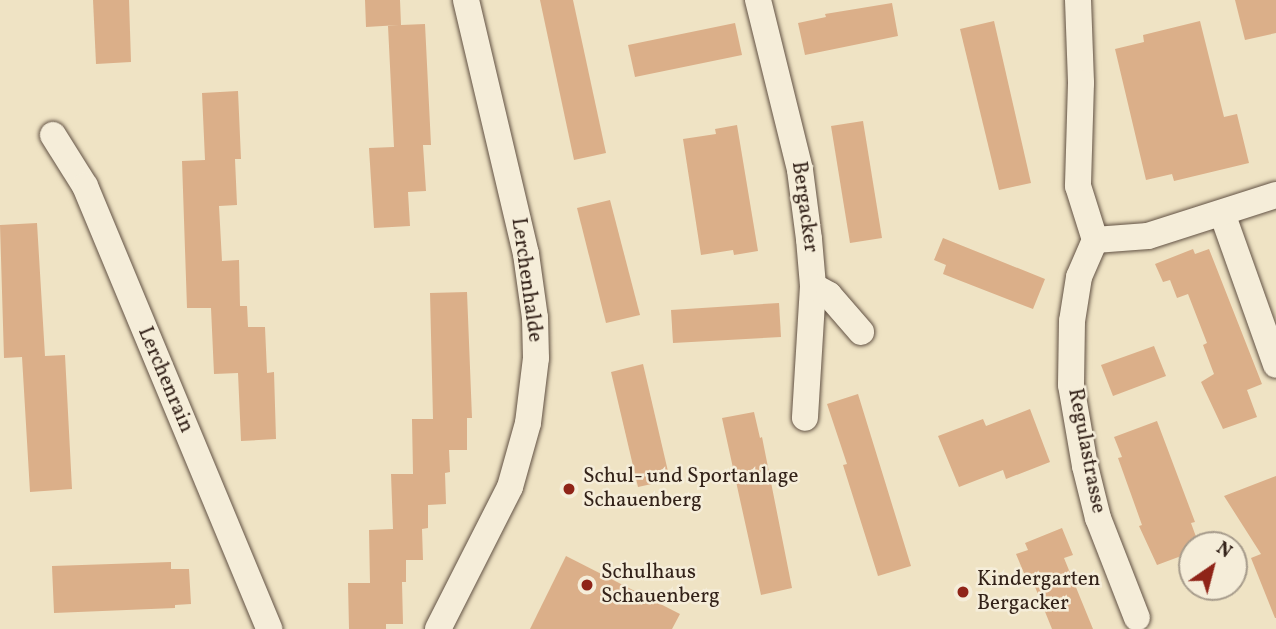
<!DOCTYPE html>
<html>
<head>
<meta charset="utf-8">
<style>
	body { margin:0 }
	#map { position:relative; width:1276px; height:629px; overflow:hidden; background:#efe3c4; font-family:Vollkorn,serif }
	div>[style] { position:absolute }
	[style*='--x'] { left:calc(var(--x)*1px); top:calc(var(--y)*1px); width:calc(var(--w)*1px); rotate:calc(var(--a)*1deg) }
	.building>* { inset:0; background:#dbaf89 }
	.roads { filter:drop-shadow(0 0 2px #625244) drop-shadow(0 0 2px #625244) }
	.minor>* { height:26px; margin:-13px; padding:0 13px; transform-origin:13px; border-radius:13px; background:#f5edd9 }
	.dots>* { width:19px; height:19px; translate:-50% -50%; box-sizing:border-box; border:4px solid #f5edd9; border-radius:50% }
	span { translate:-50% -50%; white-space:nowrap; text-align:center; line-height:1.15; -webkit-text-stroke:5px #f5edd9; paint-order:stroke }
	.street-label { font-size:21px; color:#332219 }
	.poi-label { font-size:21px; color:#332219 }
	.left { translate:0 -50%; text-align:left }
	.north { position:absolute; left:1178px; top:531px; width:70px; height:70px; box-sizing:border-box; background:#f5edd9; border:2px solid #a79c8c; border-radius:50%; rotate:35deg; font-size:19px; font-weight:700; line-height:28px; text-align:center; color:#332219 }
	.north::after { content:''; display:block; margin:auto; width:24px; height:32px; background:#8f2418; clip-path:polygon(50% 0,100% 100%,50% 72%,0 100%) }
</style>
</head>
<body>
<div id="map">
	<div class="building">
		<i style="clip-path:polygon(93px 0,129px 0,131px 62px,96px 64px)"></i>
		<i style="clip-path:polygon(365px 0,400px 0,401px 25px,425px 24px,431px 145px,423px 145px,426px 191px,408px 192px,410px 226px,374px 228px,369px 148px,394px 147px,388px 26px,399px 25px,366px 27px)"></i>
		<i style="clip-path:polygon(540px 0,573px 0,606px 153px,574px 160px)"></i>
		<i style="clip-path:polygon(1235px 0,1276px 0,1276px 33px,1245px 40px)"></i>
		<i style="clip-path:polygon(892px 3px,898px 36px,805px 55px,798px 23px,826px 17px,825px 14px)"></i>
		<i style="clip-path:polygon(994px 21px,1031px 183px,999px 190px,960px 29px)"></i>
		<i style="clip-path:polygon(1200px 21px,1224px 117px,1237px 114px,1249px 163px,1174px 181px,1172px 174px,1146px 180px,1115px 49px,1144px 42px,1143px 35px)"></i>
		<i style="clip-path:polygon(735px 23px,742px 55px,635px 77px,628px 45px)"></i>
		<i style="clip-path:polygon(238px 91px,241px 159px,235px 159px,237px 205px,219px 206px,222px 261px,239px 260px,240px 306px,247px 306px,248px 327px,265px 327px,267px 373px,274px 372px,276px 439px,241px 441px,238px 373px,214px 374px,211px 308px,187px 308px,182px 161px,205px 160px,202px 93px)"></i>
		<i style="clip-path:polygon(863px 121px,882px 238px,850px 243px,831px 126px)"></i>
		<i style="clip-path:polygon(737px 125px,758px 251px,734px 255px,733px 250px,701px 255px,683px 139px,716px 134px,715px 129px)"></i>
		<i style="clip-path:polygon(610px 200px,640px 315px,606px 323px,577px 208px)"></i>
		<i style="clip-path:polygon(37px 223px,45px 356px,65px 355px,72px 489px,30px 492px,22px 357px,4px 358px,0 225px)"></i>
		<i style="clip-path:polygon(943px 238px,1045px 279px,1033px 309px,943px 274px,946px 265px,934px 260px)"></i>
		<i style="clip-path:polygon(1193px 249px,1195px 254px,1209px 249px,1262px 384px,1247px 390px,1257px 417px,1223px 429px,1201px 382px,1214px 374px,1203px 345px,1207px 343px,1188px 294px,1177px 298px,1170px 280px,1163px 282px,1155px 264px)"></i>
		<i style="clip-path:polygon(467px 292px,472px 418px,467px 418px,467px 450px,449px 450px,450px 472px,445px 473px,446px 504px,428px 505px,428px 528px,422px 529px,423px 560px,406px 560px,406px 582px,402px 582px,403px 624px,386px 624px,386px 629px,349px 629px,348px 583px,370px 583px,369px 530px,393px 529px,391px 474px,413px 474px,412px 419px,433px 419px,430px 293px)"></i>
		<i style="clip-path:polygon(779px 303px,781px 337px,673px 343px,671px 310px)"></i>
		<i style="clip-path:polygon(1154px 346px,1166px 376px,1113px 396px,1101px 365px)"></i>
		<i style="clip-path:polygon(643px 364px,670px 480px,638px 487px,611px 372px)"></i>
		<i style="clip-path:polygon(858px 394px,911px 566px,878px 576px,843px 465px,847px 464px,827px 404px)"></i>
		<i style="clip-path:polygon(1030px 409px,1050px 462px,1006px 479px,1003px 470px,959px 487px,938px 436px,983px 419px,986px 426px)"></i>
		<i style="clip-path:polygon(754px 412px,760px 438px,762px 437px,792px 588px,761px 595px,722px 418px)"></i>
		<i style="clip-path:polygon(1157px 421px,1195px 522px,1191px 523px,1199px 545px,1192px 545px,1192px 552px,1157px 565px,1139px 526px,1142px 525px,1118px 458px,1122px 457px,1114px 437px)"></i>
		<i style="clip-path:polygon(1276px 476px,1276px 618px,1275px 618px,1251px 558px,1261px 554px,1224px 496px)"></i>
		<i style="clip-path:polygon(1062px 528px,1073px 555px,1064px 558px,1093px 629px,1052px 629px,1031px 577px,1026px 578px,1016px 554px,1028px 550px,1025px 543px)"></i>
		<i style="clip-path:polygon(566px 556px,680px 614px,672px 629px,530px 629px)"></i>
		<i style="clip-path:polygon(171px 562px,171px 569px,189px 569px,191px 604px,175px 605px,175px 608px,54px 613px,52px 566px)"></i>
	</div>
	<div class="roads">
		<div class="minor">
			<i style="--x:758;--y:0;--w:175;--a:76.1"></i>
			<i style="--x:800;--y:170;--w:70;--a:82.6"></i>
			<i style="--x:809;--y:239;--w:47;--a:85.1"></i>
			<i style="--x:813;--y:286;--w:132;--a:93.5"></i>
			<i style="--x:1078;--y:0;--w:83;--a:87.9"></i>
			<i style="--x:1081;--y:83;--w:103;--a:91.7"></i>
			<i style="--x:1078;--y:186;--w:57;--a:72.5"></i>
			<i style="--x:1095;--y:240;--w:40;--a:113.4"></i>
			<i style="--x:1079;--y:277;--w:45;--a:99"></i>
			<i style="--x:1072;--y:321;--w:64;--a:90.9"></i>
			<i style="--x:1071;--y:385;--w:82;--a:80.2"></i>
			<i style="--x:1085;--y:466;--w:54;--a:76"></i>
			<i style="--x:1098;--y:518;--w:107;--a:68.7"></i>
			<i style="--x:53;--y:135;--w:60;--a:57.9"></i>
			<i style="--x:85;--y:186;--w:480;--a:67.4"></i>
			<i style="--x:1222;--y:213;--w:161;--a:70.4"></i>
			<i style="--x:1095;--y:240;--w:53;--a:-4.3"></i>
			<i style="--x:1148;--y:236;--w:134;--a:-17.8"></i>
			<i style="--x:813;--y:286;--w:18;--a:29"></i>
			<i style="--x:829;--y:295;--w:49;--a:49.1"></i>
			<i style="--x:438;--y:629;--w:159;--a:-63.1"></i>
			<i style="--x:510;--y:487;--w:66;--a:-74.3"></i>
			<i style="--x:528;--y:423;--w:65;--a:-83"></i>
			<i style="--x:536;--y:358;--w:40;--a:-91.4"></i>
			<i style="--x:535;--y:318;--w:65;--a:-98"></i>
			<i style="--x:526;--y:254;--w:261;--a:-103.3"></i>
		</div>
	</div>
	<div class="dots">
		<i style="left:569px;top:489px;background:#8f2418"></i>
		<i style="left:587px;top:585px;background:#8f2418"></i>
		<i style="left:963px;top:592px;background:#8f2418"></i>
	</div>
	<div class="street-label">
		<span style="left:804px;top:207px;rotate:82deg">Bergacker</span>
		<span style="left:526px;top:280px;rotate:82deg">Lerchenhalde</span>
		<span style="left:165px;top:380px;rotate:67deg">Lerchenrain</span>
		<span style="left:1086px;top:451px;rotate:79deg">Regulastrasse</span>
	</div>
	<div class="poi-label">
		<span class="left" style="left:583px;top:489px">Schul- und Sportanlage<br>Schauenberg</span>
		<span class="left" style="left:601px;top:585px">Schulhaus<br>Schauenberg</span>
		<span class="left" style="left:977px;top:592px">Kindergarten<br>Bergacker</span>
	</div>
	<div class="north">N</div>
</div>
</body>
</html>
